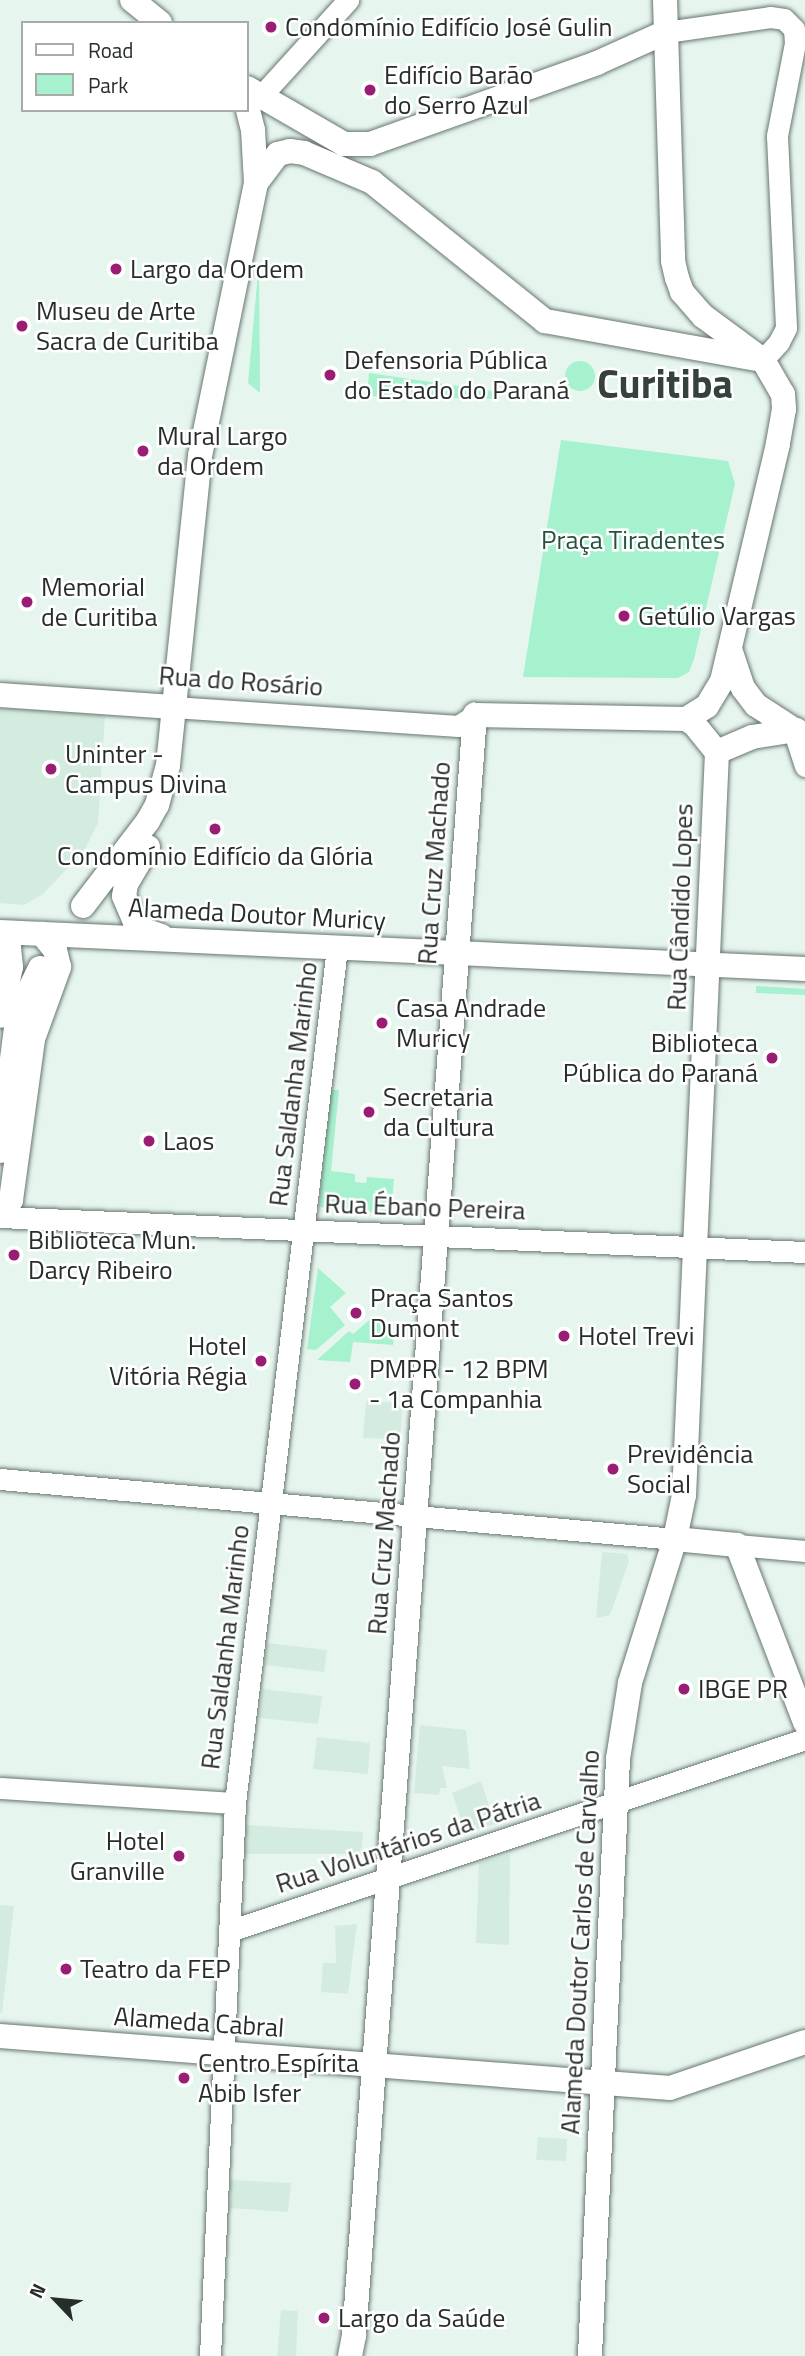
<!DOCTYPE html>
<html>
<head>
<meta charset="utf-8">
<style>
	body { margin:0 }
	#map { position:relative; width:805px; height:2356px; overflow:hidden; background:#e6f6ee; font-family:"Titillium Web",sans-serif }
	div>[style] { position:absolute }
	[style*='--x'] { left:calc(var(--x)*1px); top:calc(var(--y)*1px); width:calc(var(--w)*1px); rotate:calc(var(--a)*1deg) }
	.built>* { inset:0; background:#d4ecdf }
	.green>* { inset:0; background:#a6f1ce }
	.round { border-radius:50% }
	.roads { filter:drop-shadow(0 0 2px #68766f) drop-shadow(0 0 2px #68766f) }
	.minor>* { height:21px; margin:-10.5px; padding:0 10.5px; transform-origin:10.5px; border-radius:10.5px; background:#fff }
	.tertiary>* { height:24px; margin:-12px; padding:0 12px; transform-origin:12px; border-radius:12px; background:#fff }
	.dots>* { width:19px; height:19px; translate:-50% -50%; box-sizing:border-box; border:4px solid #fff; border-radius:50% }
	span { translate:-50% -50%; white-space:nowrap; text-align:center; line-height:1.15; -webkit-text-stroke:5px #fff; paint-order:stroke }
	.poi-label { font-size:26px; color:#272d2a }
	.left { translate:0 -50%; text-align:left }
	.right { translate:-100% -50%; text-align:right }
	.park-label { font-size:26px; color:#25513e }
	.street-label { font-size:26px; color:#272d2a }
	.town-label { font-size:40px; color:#35423c; font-weight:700 }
	.legend { position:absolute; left:21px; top:21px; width:228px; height:91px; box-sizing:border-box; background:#fff; border:2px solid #a9abaa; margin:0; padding:9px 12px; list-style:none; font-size:21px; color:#272d2a }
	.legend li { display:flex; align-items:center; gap:14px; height:35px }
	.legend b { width:35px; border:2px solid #a9abaa }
	.north { position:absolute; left:21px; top:2265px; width:70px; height:70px; -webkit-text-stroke:5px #fff; paint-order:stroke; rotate:296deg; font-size:19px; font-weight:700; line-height:28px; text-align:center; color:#272d2a }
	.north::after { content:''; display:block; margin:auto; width:24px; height:32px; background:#272d2a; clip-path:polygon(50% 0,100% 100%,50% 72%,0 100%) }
</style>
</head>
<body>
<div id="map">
	<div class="built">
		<i style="clip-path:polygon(0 708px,105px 715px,98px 823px,84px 851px,43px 894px,24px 905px,0 903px)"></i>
		<i style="clip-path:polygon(366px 1401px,403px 1403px,400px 1439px,363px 1438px)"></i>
		<i style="clip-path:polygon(602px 1552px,627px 1554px,629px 1561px,610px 1615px,596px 1618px)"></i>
		<i style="clip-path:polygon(267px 1643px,327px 1650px,324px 1672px,264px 1665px)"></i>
		<i style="clip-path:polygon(263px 1689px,322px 1696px,318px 1724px,259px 1718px)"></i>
		<i style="clip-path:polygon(420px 1725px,466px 1730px,470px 1769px,442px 1766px,447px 1788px,440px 1788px,439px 1795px,414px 1793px)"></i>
		<i style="clip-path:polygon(317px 1737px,370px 1743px,368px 1774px,313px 1769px)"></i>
		<i style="clip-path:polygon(481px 1781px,495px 1824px,466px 1833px,452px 1793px)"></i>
		<i style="clip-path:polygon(246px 1825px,363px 1832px,361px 1854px,244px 1854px)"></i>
		<i style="clip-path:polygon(510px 1854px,509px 1945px,476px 1943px,479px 1863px)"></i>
		<i style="clip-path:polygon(0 1905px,14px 1906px,2px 2013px,0 2013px)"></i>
		<i style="clip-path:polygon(357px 1924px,348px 1994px,321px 1992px,323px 1963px,336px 1963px,335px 1926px)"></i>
		<i style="clip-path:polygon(538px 2137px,567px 2139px,566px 2161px,536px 2160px)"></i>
		<i style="clip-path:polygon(231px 2180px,291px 2183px,288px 2212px,230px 2208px)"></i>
		<i style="clip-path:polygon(281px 2310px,298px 2311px,296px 2356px,277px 2356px)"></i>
	</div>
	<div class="green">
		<i style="clip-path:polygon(259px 262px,260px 393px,248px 383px)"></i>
		<i class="round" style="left:565px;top:361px;width:30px;height:30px"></i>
		<i style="clip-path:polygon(369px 373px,499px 392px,497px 399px,367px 396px)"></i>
		<i style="clip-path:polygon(561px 440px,728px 461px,735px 484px,694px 659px,689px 672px,678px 678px,523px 677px)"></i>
		<i style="clip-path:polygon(756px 986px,805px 989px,805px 995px,756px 993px)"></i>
		<i style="clip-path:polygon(330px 1090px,339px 1090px,331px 1171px,355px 1174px,355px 1182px,366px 1183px,367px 1177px,394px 1179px,391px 1214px,319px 1207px)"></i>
		<i style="clip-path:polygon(318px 1268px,346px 1293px,330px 1307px,345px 1325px,316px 1350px,307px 1349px)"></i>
		<i style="clip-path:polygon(373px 1317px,394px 1335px,393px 1345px,353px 1342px,350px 1362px,317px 1360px,349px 1331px,353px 1334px)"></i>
	</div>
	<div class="roads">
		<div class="minor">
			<i style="--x:666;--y:32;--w:105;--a:-8.2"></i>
			<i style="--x:770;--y:17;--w:14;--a:8"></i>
			<i style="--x:784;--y:19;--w:14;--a:45"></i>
			<i style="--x:794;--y:29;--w:14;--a:86"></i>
			<i style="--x:795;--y:43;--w:95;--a:101"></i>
			<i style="--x:777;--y:136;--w:192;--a:87.3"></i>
			<i style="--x:786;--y:328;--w:16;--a:117"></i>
			<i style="--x:779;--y:342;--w:24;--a:132"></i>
			<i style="--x:261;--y:96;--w:130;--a:-47.8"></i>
			<i style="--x:173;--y:707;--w:286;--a:3.8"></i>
			<i style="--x:458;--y:726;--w:20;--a:-33"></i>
			<i style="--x:793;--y:729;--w:39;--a:72"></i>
			<i style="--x:0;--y:1217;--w:806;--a:2.49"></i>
			<i style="--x:0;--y:1479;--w:678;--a:5.08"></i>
			<i style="--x:737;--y:1545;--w:68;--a:5"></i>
			<i style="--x:0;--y:1788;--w:235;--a:3.7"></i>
			<i style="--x:229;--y:1931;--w:607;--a:-18.43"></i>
			<i style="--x:210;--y:2356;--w:554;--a:-87.41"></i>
			<i style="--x:235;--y:1803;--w:862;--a:-83.2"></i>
		</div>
		<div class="tertiary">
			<i style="--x:132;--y:0;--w:36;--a:39"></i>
			<i style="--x:665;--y:0;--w:261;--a:88.2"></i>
			<i style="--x:673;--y:261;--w:17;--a:77"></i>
			<i style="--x:677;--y:278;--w:15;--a:70"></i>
			<i style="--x:682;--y:292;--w:32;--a:49"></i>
			<i style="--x:703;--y:316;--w:74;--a:36.3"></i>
			<i style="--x:763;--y:360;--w:39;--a:60"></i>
			<i style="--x:783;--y:394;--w:15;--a:86"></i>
			<i style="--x:784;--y:409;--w:36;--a:100"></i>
			<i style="--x:778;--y:444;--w:244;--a:103.3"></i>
			<i style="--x:722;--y:681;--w:29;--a:121"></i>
			<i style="--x:707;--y:706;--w:25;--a:148"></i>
			<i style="--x:247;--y:88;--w:112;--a:30"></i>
			<i style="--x:344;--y:144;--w:26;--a:0"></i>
			<i style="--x:370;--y:144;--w:241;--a:-19.6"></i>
			<i style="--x:597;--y:63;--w:76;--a:-24.2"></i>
			<i style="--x:256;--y:183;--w:36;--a:-53"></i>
			<i style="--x:278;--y:154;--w:12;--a:-14"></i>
			<i style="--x:290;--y:151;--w:14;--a:8"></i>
			<i style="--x:304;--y:153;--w:74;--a:23.1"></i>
			<i style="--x:372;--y:182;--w:222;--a:38.8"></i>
			<i style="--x:545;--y:321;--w:214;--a:10.2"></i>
			<i style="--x:730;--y:649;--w:41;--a:71.6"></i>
			<i style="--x:743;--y:688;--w:21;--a:53"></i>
			<i style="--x:756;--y:705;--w:44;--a:33"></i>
			<i style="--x:0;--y:695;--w:173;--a:4"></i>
			<i style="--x:717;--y:752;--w:38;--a:-23"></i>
			<i style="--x:752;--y:737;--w:45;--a:-9"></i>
			<i style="--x:148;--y:847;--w:43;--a:120.7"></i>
			<i style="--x:126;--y:884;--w:12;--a:99"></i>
			<i style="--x:124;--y:896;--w:28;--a:67"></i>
			<i style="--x:135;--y:922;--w:14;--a:39"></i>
			<i style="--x:146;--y:931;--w:16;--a:18"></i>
			<i style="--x:83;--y:906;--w:107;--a:-52.6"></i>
			<i style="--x:148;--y:821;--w:18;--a:-61"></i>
			<i style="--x:157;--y:805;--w:41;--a:-74.6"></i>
			<i style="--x:168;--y:765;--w:311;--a:-84.1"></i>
			<i style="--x:200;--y:456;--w:279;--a:-78.4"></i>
			<i style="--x:256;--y:183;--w:53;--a:-93.2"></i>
			<i style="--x:253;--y:130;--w:25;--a:-104"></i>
			<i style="--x:0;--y:932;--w:806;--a:2.63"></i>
			<i style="--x:0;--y:936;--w:15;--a:53"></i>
			<i style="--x:9;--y:948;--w:19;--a:84"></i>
			<i style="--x:11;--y:967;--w:50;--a:102.7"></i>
			<i style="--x:0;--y:1151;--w:125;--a:-82.6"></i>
			<i style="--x:16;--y:1027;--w:23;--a:-75"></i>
			<i style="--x:22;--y:1005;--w:41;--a:-64.1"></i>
			<i style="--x:0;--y:1210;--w:15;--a:-42"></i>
			<i style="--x:11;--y:1200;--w:162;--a:-82.2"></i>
			<i style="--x:33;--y:1039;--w:77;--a:-70.1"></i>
			<i style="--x:59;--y:967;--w:17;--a:-103"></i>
			<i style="--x:55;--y:950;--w:21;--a:-129"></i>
			<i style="--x:675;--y:1539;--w:62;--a:5.5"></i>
			<i style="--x:737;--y:1545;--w:190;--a:69"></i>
			<i style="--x:0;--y:2036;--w:672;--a:4.44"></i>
			<i style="--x:670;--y:2088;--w:143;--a:-18.8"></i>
			<i style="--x:350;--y:2356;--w:21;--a:-79"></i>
			<i style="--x:354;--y:2335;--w:1625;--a:-85.73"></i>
			<i style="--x:475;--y:715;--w:211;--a:1.1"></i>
			<i style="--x:686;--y:719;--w:9;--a:32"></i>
			<i style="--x:694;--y:724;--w:36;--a:51"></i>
			<i style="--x:717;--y:752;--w:744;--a:92.54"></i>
			<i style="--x:684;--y:1495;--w:45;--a:101.6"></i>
			<i style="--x:675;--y:1539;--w:151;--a:107.4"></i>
			<i style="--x:630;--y:1683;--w:77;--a:99"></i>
			<i style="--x:618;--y:1759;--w:598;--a:92.69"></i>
		</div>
	</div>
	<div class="dots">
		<i style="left:271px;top:27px;background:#9a1d75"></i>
		<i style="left:370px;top:90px;background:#9a1d75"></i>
		<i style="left:116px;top:269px;background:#9a1d75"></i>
		<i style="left:22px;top:326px;background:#9a1d75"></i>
		<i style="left:330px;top:375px;background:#9a1d75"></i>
		<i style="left:143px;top:451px;background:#9a1d75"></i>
		<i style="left:27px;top:602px;background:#9a1d75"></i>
		<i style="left:624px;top:616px;background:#9a1d75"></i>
		<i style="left:51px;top:769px;background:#9a1d75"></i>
		<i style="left:215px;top:829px;background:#9a1d75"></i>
		<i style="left:382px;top:1023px;background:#9a1d75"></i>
		<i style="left:772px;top:1058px;background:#9a1d75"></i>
		<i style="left:369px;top:1112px;background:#9a1d75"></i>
		<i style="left:149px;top:1141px;background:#9a1d75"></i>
		<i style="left:14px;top:1255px;background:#9a1d75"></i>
		<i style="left:356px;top:1313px;background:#9a1d75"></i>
		<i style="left:564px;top:1336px;background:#9a1d75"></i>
		<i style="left:261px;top:1361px;background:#9a1d75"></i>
		<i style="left:355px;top:1384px;background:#9a1d75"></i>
		<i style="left:613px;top:1469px;background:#9a1d75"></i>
		<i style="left:684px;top:1689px;background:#9a1d75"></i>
		<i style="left:179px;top:1856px;background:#9a1d75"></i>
		<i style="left:66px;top:1969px;background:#9a1d75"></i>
		<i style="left:184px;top:2078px;background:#9a1d75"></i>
		<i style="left:324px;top:2318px;background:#9a1d75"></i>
	</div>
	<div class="poi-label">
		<span class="left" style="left:285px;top:27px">Condomínio Edifício José Gulin</span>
		<span class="left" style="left:384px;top:90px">Edifício Barão<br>do Serro Azul</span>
		<span class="left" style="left:130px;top:269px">Largo da Ordem</span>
		<span class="left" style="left:36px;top:326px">Museu de Arte<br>Sacra de Curitiba</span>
		<span class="left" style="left:344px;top:375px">Defensoria Pública<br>do Estado do Paraná</span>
		<span class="left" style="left:157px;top:451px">Mural Largo<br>da Ordem</span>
		<span class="left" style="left:41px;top:602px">Memorial<br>de Curitiba</span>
		<span class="left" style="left:638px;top:616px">Getúlio Vargas</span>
		<span class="left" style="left:65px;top:769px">Uninter -<br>Campus Divina</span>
		<span style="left:215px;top:856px">Condomínio Edifício da Glória</span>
		<span class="left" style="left:396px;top:1023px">Casa Andrade<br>Muricy</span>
		<span class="right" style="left:758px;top:1058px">Biblioteca<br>Pública do Paraná</span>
		<span class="left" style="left:383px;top:1112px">Secretaria<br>da Cultura</span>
		<span class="left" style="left:163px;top:1141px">Laos</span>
		<span class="left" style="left:28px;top:1255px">Biblioteca Mun.<br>Darcy Ribeiro</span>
		<span class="left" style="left:370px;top:1313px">Praça Santos<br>Dumont</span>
		<span class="left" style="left:578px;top:1336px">Hotel Trevi</span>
		<span class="right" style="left:247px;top:1361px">Hotel<br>Vitória Régia</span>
		<span class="left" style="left:369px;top:1384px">PMPR - 12 BPM<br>- 1a Companhia</span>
		<span class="left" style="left:627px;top:1469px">Previdência<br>Social</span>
		<span class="left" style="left:698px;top:1689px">IBGE PR</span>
		<span class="right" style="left:165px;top:1856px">Hotel<br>Granville</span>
		<span class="left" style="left:80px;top:1969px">Teatro da FEP</span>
		<span class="left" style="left:198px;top:2078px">Centro Espírita<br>Abib Isfer</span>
		<span class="left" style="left:338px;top:2318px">Largo da Saúde</span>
	</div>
	<div class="park-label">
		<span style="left:633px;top:540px">Praça Tiradentes</span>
	</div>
	<div class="street-label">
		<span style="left:241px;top:681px;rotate:4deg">Rua do Rosário</span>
		<span style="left:434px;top:863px;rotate:-86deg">Rua Cruz Machado</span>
		<span style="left:680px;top:907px;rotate:-88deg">Rua Cândido Lopes</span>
		<span style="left:257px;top:914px;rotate:3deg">Alameda Doutor Muricy</span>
		<span style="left:293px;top:1084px;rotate:-83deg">Rua Saldanha Marinho</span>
		<span style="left:425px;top:1207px;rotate:2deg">Rua Ébano Pereira</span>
		<span style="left:384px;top:1533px;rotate:-86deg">Rua Cruz Machado</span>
		<span style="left:225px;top:1647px;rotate:-83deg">Rua Saldanha Marinho</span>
		<span style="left:408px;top:1842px;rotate:-18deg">Rua Voluntários da Pátria</span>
		<span style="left:580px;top:1942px;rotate:-87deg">Alameda Doutor Carlos de Carvalho</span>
		<span style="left:199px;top:2022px;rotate:4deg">Alameda Cabral</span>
	</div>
	<div class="town-label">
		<span style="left:665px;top:384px">Curitiba</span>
	</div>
	<ul class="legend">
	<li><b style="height:9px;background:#fff"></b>Road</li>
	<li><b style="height:19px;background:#a6f1ce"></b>Park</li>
	</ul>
	<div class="north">N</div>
</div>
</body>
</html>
